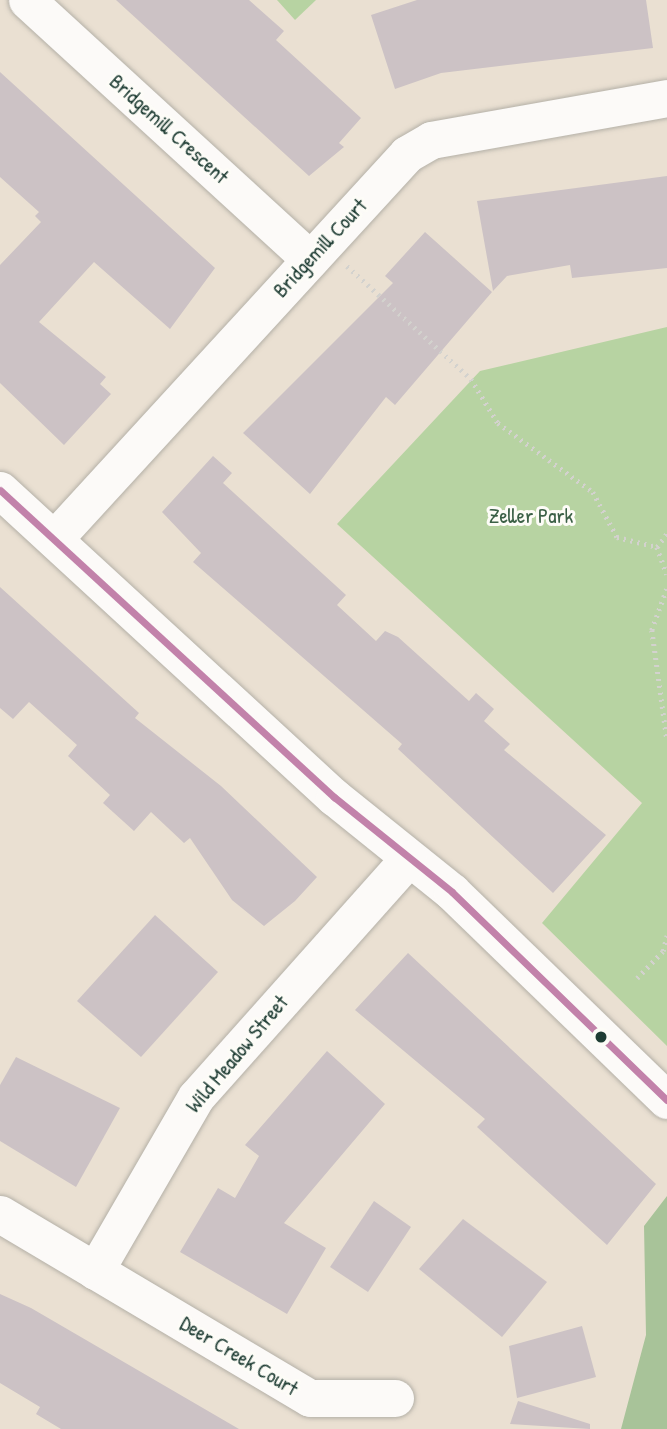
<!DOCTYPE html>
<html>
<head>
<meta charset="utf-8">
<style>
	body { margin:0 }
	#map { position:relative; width:667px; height:1429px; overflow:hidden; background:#eae0d2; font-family:"Patrick Hand",sans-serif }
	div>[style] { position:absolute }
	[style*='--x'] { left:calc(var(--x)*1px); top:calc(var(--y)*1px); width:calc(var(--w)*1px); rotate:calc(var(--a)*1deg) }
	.green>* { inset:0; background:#b7d3a2 }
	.forest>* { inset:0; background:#a8c399 }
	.building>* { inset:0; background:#ccc2c5 }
	.path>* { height:4.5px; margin-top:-2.25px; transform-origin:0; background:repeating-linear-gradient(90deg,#d3d2ce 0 2px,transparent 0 7px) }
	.roads { filter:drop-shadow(0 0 2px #b4b0a7) drop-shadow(0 0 2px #b4b0a7) }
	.minor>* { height:37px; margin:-18.5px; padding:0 18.5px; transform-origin:18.5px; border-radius:18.5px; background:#fcfaf8 }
	.bus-1>* { height:7px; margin:-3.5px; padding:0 3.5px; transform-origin:3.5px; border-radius:3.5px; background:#c282aa }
	.dots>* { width:19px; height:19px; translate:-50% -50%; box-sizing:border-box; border:4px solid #fdfcf7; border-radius:50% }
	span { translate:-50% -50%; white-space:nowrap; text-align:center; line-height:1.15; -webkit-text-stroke:6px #fdfcf7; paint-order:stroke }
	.street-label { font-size:21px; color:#1f3d34 }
	.park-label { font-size:21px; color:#3b6046 }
</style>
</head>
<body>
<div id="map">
	<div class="green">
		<i style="clip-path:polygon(277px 0,316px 0,295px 20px)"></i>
		<i style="clip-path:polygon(667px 327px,667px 1046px,542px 923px,642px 803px,337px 524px,480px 371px)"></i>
	</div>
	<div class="forest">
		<i style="clip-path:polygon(667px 1196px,667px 1429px,621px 1429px,646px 1335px,644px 1226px)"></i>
	</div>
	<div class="building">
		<i style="clip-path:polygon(116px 0,249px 0,284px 31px,276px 40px,361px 118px,339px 143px,344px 147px,309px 176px)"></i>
		<i style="clip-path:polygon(417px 0,646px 0,653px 48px,441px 73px,395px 89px,371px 15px)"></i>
		<i style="clip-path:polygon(0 72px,215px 268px,170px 329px,94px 262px,39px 322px,106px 377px,100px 384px,111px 394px,64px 445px,0 383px,0 265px,41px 222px,35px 216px,39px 212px,0 177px)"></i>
		<i style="clip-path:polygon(667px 176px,667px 268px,572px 278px,570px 265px,507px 276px,493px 291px,477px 201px)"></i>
		<i style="clip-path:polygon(425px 232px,492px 292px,395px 405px,386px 397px,310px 494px,243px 433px,393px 283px,385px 276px)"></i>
		<i style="clip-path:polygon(213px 456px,232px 473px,223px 483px,346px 595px,337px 605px,376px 641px,385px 631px,398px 637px,469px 701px,476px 693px,494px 709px,484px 721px,510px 744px,504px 750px,606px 835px,553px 893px,398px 749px,402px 744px,193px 562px,201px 553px,162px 512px)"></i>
		<i style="clip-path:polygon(0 587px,139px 713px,135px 718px,221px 786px,317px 877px,295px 901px,264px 926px,232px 900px,190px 838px,184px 843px,151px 812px,134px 831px,103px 803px,110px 795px,68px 756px,77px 745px,29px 702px,13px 719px,0 708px)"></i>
		<i style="clip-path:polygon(155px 915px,218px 972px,141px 1057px,77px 1001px)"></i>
		<i style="clip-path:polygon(408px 953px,656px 1184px,607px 1245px,477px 1127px,485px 1119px,355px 1010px)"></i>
		<i style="clip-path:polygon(327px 1051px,385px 1104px,284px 1223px,326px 1248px,287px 1314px,180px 1252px,218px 1188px,235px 1198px,259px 1156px,245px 1145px)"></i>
		<i style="clip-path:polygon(16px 1057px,120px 1108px,76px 1187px,0 1141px,0 1085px)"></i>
		<i style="clip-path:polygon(374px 1201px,411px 1227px,368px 1292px,330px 1267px)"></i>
		<i style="clip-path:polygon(463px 1219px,547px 1282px,502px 1337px,419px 1269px)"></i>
		<i style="clip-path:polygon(0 1294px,31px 1308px,239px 1429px,61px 1429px,36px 1414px,40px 1407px,0 1383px)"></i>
		<i style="clip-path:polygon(582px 1326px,596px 1377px,517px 1398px,509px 1346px)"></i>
		<i style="clip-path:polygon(518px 1401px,590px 1424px,590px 1429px,510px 1424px)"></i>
	</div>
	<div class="path">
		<i style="--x:347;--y:266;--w:168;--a:42.3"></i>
		<i style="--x:471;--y:379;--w:52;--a:58.5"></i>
		<i style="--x:498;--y:423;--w:117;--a:36"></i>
		<i style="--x:593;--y:492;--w:51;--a:61.9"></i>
		<i style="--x:617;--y:537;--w:41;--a:14"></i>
		<i style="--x:657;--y:547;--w:29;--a:70"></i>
		<i style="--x:657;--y:547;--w:17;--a:-54"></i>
		<i style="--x:667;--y:589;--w:44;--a:110.1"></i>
		<i style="--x:652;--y:630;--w:110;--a:82.2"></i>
		<i style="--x:637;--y:978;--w:37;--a:-46"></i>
		<i style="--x:663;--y:951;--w:16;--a:-76"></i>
	</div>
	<div class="roads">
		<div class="minor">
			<i style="--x:27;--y:0;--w:384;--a:42.5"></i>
			<i style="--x:0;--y:490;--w:454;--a:42.6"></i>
			<i style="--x:334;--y:797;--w:151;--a:38.8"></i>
			<i style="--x:452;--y:892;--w:299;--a:44.1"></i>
			<i style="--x:54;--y:539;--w:522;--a:-47.48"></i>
			<i style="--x:407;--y:154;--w:28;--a:-30"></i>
			<i style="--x:431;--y:140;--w:240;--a:-10.1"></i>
			<i style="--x:0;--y:1214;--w:360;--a:30.7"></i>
			<i style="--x:310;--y:1398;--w:85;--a:0"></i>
			<i style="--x:95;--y:1271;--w:201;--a:-59.9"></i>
			<i style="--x:196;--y:1097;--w:319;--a:-48.3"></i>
		</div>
	</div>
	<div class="bus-1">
		<i style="--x:0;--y:490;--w:454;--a:42.6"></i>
		<i style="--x:334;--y:797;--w:151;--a:38.8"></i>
		<i style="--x:452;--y:892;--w:299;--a:44.1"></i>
	</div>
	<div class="dots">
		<i style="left:601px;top:1037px;background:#1f3d34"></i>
	</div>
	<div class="street-label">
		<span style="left:169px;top:129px;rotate:42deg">Bridgemill Crescent</span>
		<span style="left:320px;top:248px;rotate:-47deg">Bridgemill Court</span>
		<span style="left:237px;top:1054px;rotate:-50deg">Wild Meadow Street</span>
		<span style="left:239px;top:1356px;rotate:31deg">Deer Creek Court</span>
	</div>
	<div class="park-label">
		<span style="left:531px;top:516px">Zeller Park</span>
	</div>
</div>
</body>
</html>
